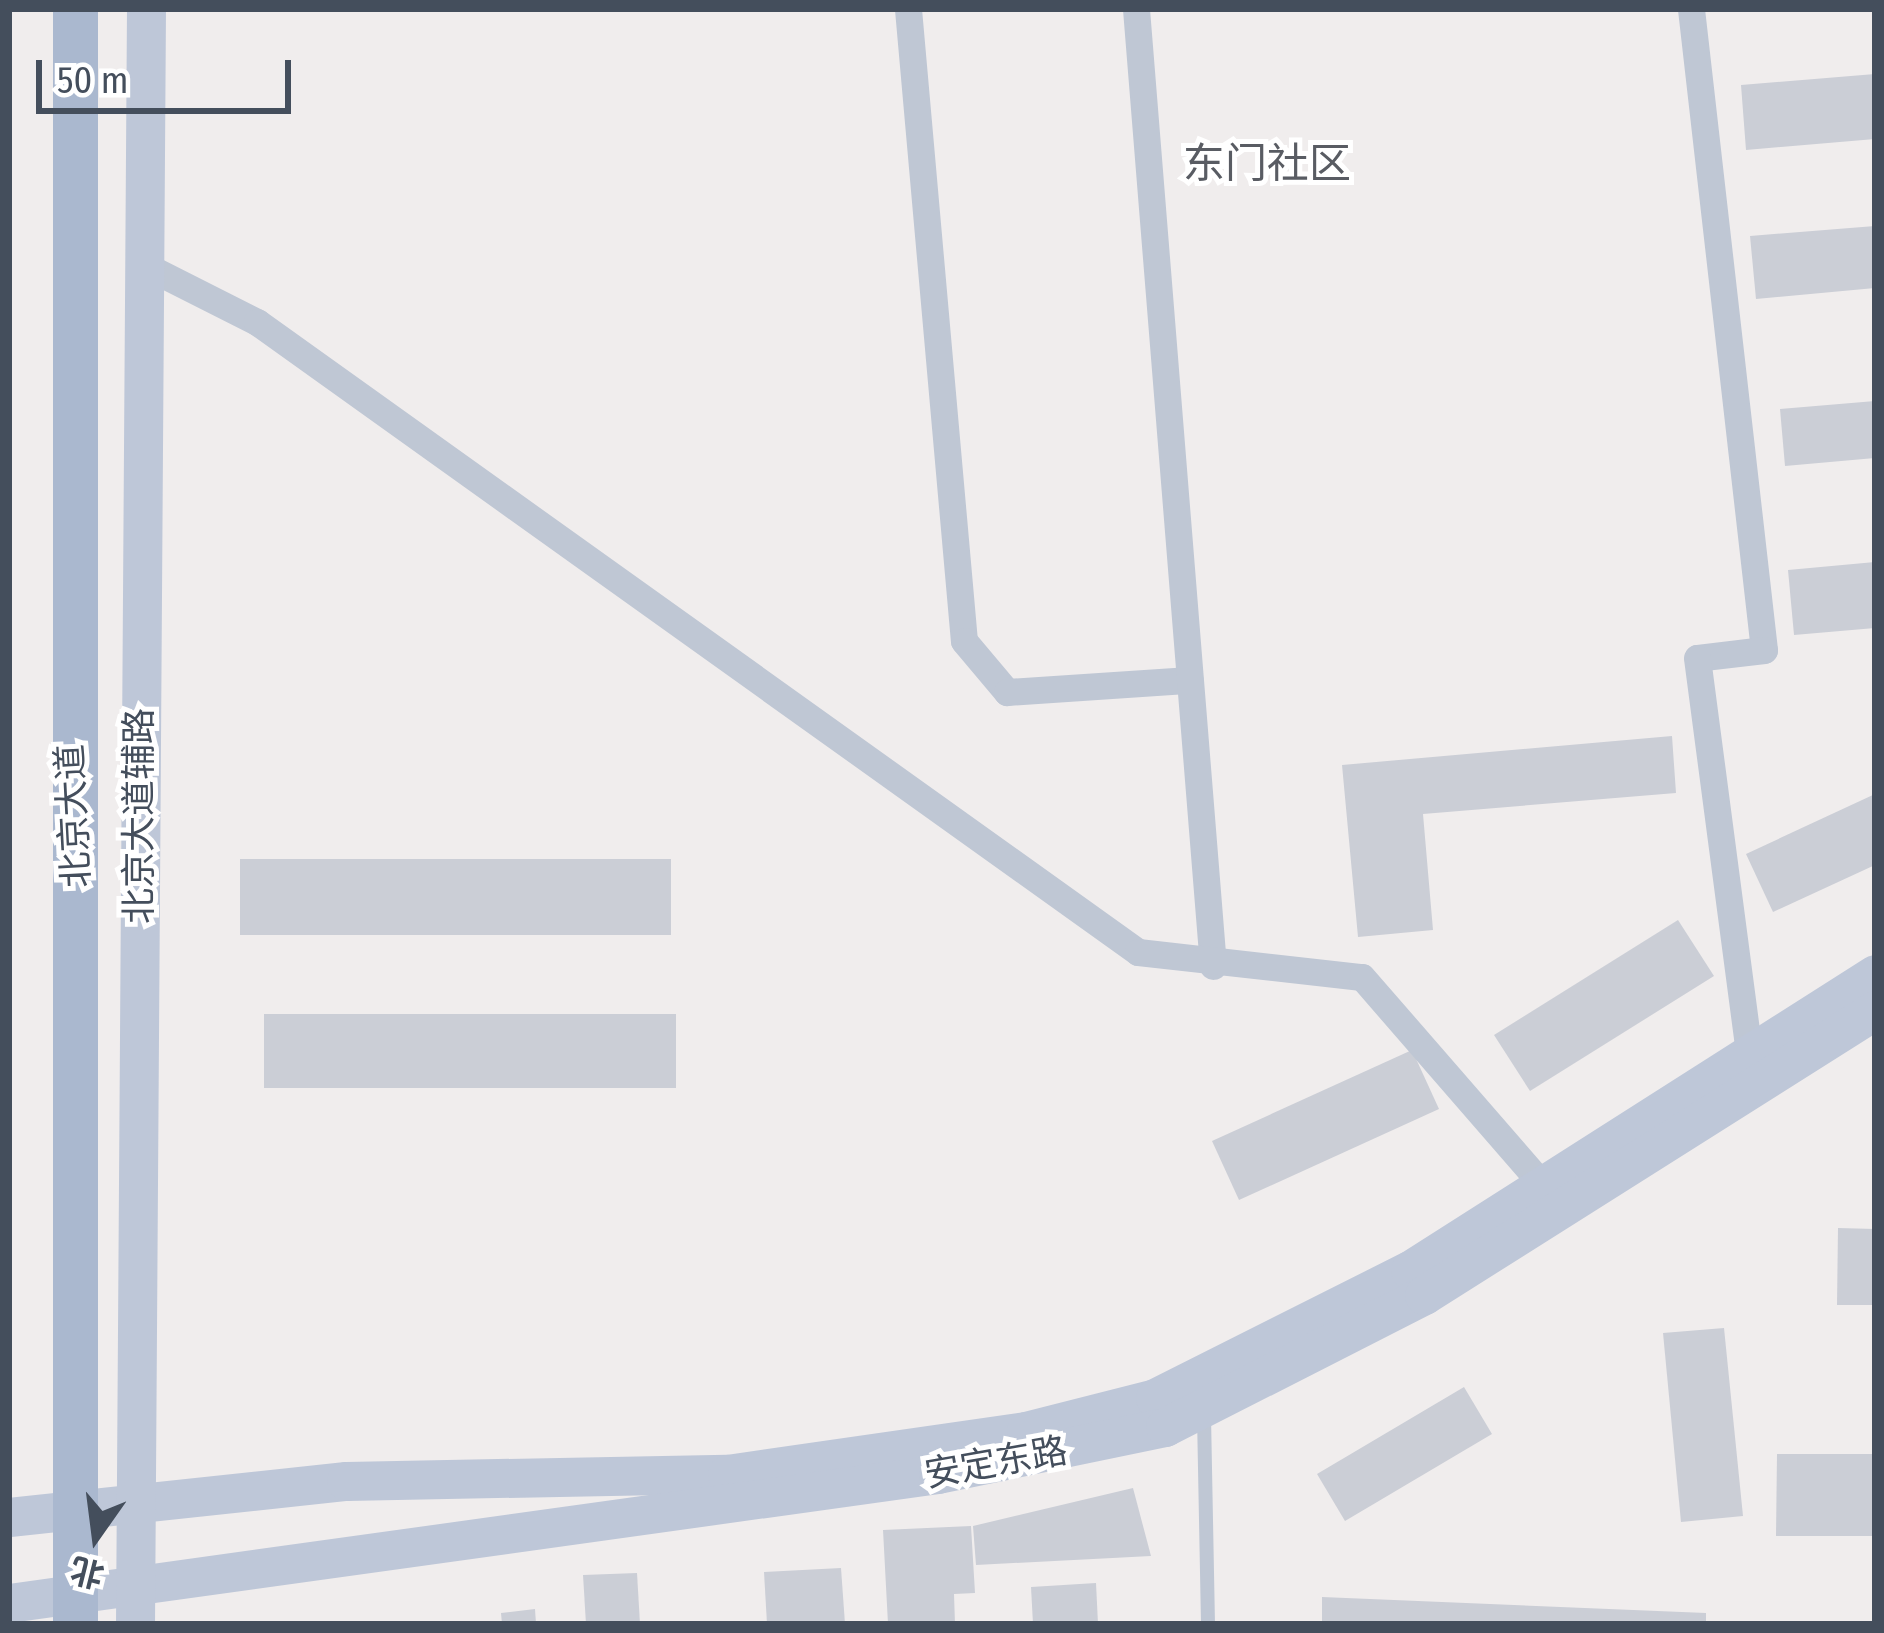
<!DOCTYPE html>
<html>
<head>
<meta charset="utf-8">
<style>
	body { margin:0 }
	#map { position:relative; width:1884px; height:1633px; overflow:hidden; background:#f0eded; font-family:"Fira Sans Condensed","Noto Sans SC",sans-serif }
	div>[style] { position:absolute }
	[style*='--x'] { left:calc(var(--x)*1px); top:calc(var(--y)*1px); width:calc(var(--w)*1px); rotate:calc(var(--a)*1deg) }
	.building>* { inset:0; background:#cbced6 }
	.lane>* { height:14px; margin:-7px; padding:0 7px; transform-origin:7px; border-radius:7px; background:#bfc7d4 }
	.street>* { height:27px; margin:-13.5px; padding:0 13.5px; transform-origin:13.5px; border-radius:13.5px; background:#bfc7d4 }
	.secondary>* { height:39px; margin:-19.5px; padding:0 19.5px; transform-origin:19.5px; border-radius:19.5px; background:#bec7d8 }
	.primary>* { height:45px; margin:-22.5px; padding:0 22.5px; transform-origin:22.5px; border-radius:22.5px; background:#aab8cf }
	span { translate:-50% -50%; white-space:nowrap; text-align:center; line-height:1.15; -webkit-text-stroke:10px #fff; paint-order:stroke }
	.street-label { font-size:36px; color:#444e5c }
	.quarter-label { font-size:42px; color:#595c63 }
	.frame { position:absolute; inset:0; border:12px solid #444e5c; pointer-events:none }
	.north { position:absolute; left:36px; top:1477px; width:120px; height:120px; -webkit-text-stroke:9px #fff; paint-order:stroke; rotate:194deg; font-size:33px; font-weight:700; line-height:48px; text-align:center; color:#444e5c }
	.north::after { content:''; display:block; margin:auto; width:42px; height:54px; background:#444e5c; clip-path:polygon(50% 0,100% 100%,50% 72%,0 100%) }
	.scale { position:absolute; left:36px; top:60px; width:255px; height:54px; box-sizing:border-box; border:6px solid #444e5c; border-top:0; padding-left:15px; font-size:36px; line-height:42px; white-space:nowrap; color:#444e5c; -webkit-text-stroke:9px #fff; paint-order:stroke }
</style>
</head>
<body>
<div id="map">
	<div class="building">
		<i style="clip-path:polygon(1875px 74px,1875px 139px,1746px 150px,1741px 85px)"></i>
		<i style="clip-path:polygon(1875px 226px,1875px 288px,1756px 299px,1750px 236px)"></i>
		<i style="clip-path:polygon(1875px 401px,1875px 458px,1785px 466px,1780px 409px)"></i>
		<i style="clip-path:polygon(1875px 562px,1875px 628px,1794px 635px,1788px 570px)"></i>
		<i style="clip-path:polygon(1672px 736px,1676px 793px,1423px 814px,1433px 930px,1358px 937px,1342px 765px)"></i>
		<i style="clip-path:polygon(1875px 794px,1875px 865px,1773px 912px,1746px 854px)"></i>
		<i style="clip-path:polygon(240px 859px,671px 859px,671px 935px,240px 935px)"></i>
		<i style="clip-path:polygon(1678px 920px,1714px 976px,1530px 1091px,1494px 1035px)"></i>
		<i style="clip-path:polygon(264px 1014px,676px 1014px,676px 1088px,264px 1088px)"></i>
		<i style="clip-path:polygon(1412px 1050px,1439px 1109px,1239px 1200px,1212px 1141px)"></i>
		<i style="clip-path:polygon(1838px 1228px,1875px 1229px,1875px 1305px,1837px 1305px)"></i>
		<i style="clip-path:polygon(1724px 1328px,1743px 1516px,1681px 1522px,1663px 1333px)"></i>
		<i style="clip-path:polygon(1464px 1387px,1492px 1434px,1345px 1521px,1317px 1474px)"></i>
		<i style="clip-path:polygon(1777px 1454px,1875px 1454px,1875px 1536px,1776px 1536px)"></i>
		<i style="clip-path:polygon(1133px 1488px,1151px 1556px,976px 1565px,973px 1526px)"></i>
		<i style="clip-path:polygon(971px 1526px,975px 1593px,954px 1594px,955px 1624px,888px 1624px,883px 1530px)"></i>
		<i style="clip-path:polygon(841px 1568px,845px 1624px,767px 1624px,764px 1572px)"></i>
		<i style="clip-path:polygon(637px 1573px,640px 1624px,586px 1624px,583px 1575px)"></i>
		<i style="clip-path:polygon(1096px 1583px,1098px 1624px,1033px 1624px,1031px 1587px)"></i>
		<i style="clip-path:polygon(1322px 1597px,1706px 1613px,1706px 1624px,1322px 1624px)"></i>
		<i style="clip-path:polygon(535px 1609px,536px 1624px,502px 1624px,501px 1613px)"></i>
	</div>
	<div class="lane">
		<i style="--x:1204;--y:1416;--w:208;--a:88.9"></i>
	</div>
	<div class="street">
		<i style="--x:908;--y:9;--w:634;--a:84.94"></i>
		<i style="--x:964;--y:641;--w:67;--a:49.9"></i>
		<i style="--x:1007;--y:692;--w:183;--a:-3.8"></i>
		<i style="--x:1136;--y:9;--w:960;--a:85.4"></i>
		<i style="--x:1691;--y:9;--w:645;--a:83.5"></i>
		<i style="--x:1764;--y:650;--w:67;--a:173.2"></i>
		<i style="--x:1697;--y:658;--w:397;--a:82.5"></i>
		<i style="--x:144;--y:265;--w:127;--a:26.8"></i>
		<i style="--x:257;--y:322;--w:1083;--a:35.57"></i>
		<i style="--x:1138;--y:952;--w:225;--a:6.4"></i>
		<i style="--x:1362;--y:977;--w:274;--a:49"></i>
	</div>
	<div class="secondary">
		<i style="--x:9;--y:1517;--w:339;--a:-6.1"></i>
		<i style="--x:346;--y:1481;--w:381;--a:-1.1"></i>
		<i style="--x:727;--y:1474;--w:302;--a:-8.2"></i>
		<i style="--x:1026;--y:1431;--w:133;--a:-14.3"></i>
		<i style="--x:1155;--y:1398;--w:285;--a:-26.7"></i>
		<i style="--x:1410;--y:1270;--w:551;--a:-32.48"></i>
		<i style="--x:9;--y:1603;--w:938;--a:-7.91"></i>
		<i style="--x:938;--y:1474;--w:232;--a:-11.7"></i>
		<i style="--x:1165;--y:1427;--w:291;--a:-27"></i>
		<i style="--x:1424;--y:1295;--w:534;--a:-32.29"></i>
		<i style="--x:135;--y:1624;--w:1615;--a:-89.61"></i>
	</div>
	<div class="primary">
		<i style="--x:75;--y:1624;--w:1615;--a:-90"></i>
	</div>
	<div class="street-label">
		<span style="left:74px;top:816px;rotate:-93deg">北京大道</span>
		<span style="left:140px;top:816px;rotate:-90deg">北京大道辅路</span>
		<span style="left:996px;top:1463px;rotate:-10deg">安定东路</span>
	</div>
	<div class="quarter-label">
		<span style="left:1267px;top:164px">东门社区</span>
	</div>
	<div class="frame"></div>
	<div class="north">北</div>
	<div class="scale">50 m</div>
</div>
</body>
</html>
